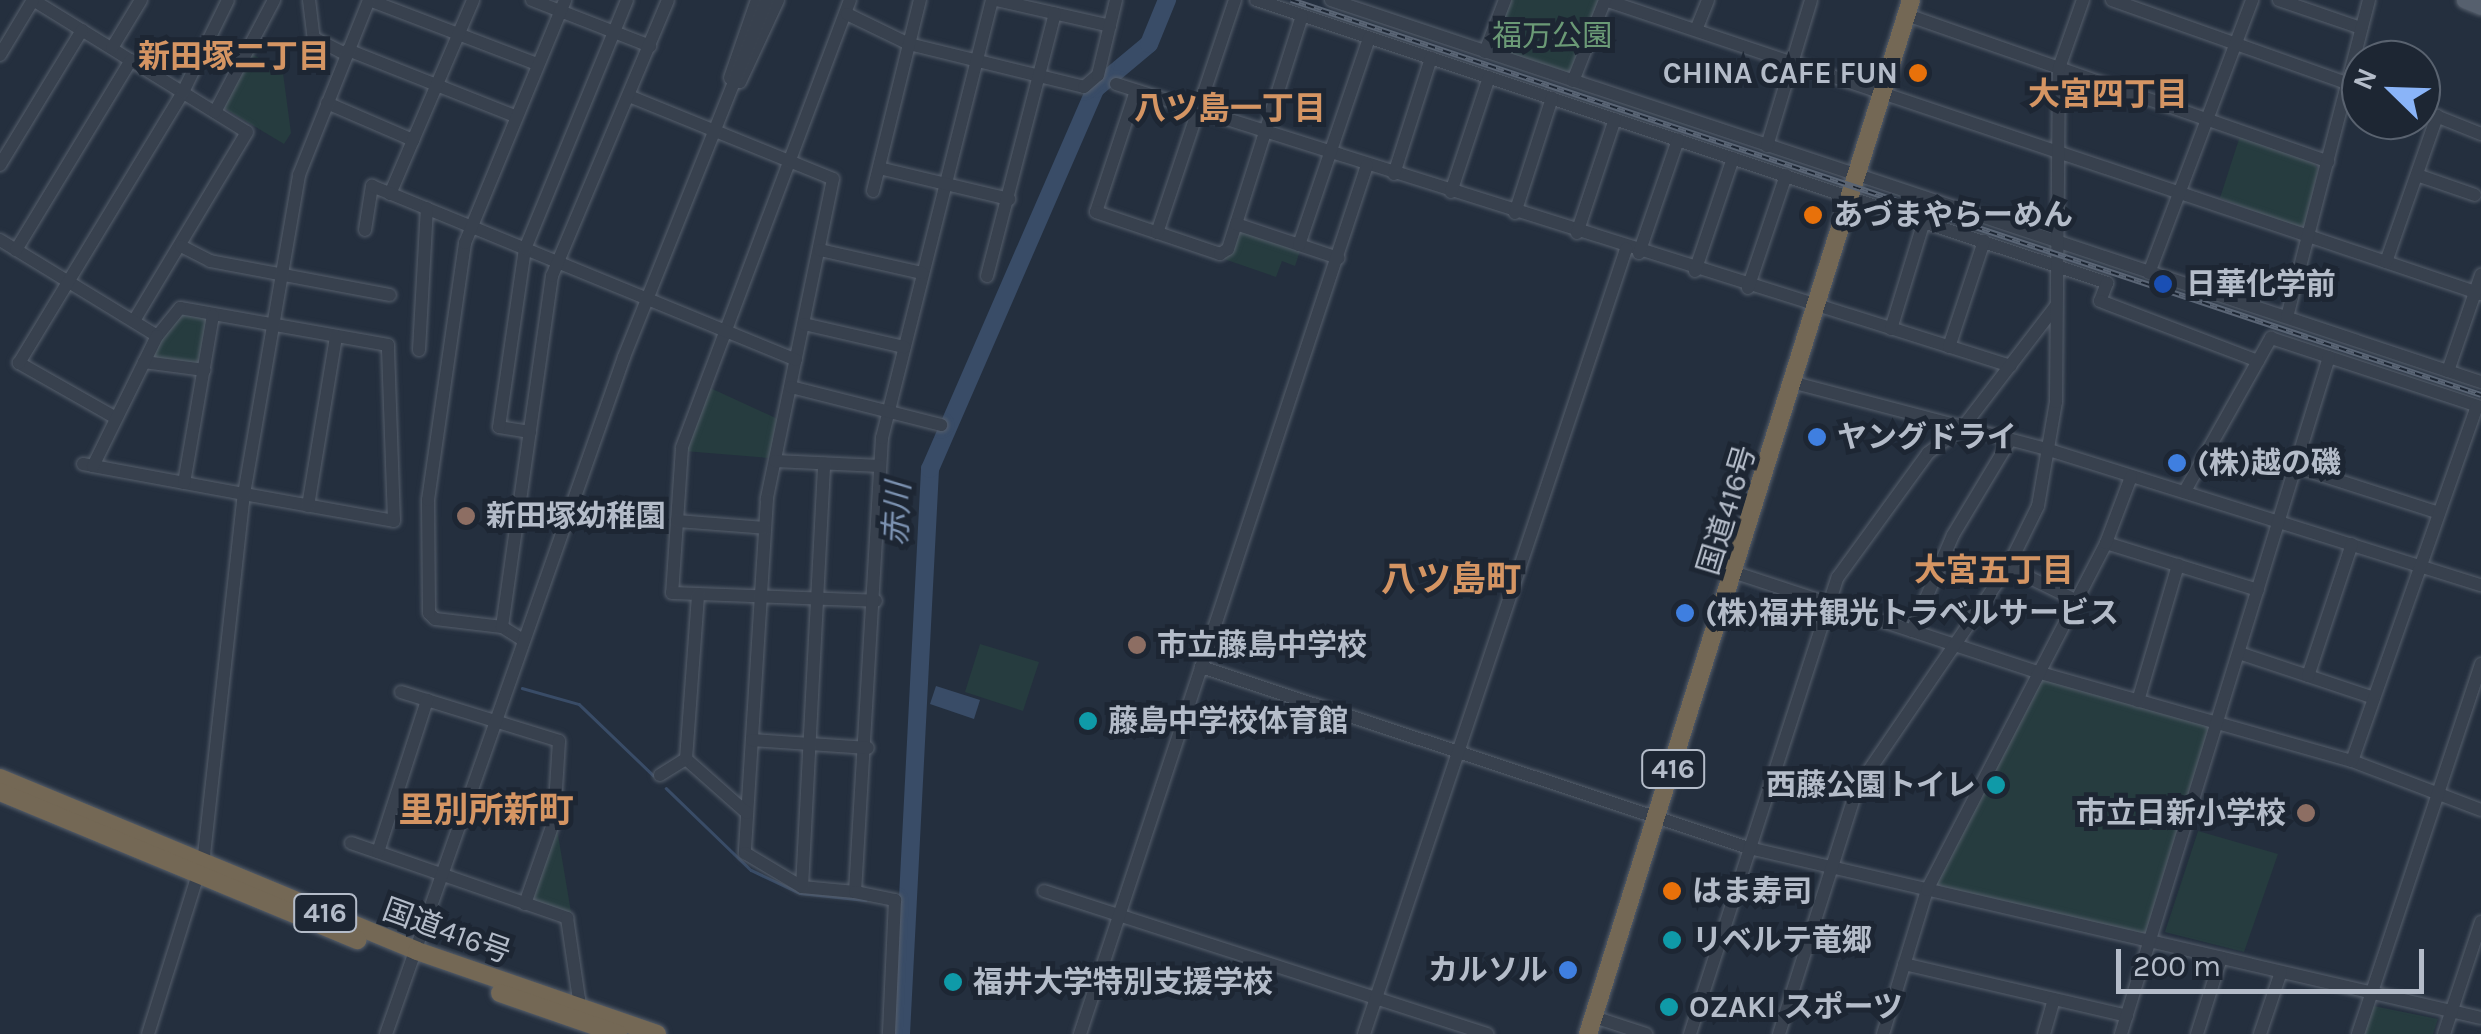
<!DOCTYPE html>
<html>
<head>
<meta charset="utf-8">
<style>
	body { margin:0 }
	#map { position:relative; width:2481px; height:1034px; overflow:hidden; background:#242f3e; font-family:Karla,"Noto Sans JP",sans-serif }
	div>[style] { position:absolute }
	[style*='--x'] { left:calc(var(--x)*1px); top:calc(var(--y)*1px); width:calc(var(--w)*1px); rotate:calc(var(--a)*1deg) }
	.green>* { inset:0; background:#263c3f }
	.water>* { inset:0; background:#394c67 }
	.stream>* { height:2.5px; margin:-1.25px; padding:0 1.25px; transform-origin:1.25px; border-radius:1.25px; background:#394c67 }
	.river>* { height:18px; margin:-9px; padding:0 9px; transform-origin:9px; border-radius:9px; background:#394c67 }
	.roads { filter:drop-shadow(0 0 2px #565f6c) drop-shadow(0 0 2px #565f6c) }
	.minor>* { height:12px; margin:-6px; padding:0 6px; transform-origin:6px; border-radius:6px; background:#38414e }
	.major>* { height:15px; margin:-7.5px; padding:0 7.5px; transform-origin:7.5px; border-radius:7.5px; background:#56606e }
	.highway>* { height:18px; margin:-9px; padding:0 9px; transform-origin:9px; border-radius:9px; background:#746855 }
	.rail>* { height:6px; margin-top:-3px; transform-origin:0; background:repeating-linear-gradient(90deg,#1d2633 0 8px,#5a6575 0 16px); box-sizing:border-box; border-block:2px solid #5a6575 }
	.dots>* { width:28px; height:28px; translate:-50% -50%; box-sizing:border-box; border:5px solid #1d2633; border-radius:50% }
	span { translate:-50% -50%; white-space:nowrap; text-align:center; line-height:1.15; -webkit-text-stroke:10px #1d2633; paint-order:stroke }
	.shield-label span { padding:2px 8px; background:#1d2633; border:2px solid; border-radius:8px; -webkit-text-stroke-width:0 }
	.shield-label { font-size:28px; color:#b4bcc9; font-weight:700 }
	.park-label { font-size:30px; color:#6b9a76 }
	.poi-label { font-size:30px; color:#b4bcc9; font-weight:700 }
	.right { translate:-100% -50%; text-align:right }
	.left { translate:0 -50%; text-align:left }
	.street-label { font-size:30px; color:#b4bcc9 }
	.neighbourhood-label { font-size:32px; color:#d59563; font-weight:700 }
	.water-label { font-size:32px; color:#7c92b1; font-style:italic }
	.quarter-label { font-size:35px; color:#d59563; font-weight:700 }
	.north { position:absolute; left:2341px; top:40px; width:100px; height:100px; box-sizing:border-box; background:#1d2633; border:2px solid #59626f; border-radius:50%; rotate:293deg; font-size:28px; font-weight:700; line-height:40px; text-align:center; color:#b4bcc9 }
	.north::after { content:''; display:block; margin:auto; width:35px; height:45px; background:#8ab4f8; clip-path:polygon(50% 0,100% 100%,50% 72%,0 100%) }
	.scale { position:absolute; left:2116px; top:949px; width:308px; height:45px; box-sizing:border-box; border:5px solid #b4bcc9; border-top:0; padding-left:12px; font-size:30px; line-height:35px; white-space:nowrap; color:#b4bcc9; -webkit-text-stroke:8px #1d2633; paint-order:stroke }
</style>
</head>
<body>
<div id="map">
	<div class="green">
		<i style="clip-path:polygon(1505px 0,1605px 0,1573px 81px,1485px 52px)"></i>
		<i style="clip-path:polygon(249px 52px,283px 73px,291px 133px,284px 144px,224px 108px)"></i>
		<i style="clip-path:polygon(2240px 136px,2313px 161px,2318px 170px,2305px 225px,2297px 228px,2220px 198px)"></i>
		<i style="clip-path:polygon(1236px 224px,1301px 248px,1295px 266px,1282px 261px,1276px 277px,1224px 259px)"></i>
		<i style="clip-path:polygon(180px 308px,213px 315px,204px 370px,144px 362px)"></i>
		<i style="clip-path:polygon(706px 386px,780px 420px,769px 458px,684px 451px)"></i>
		<i style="clip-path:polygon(980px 644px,1039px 662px,1023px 711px,965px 692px)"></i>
		<i style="clip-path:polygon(2035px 675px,2211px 727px,2146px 937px,1935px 887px)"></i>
		<i style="clip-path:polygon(556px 823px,572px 918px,526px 901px)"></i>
		<i style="clip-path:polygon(2198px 831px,2278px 854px,2244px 952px,2165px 932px)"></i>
		<i style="clip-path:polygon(2368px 1005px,2438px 1019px,2433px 1034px,2359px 1034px)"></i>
	</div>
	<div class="water">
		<i style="clip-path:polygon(936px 686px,980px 700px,974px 719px,930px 704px)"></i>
	</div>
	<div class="stream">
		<i style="--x:522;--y:688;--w:59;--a:15.7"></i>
		<i style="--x:579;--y:704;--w:103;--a:43.8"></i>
		<i style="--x:666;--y:788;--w:118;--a:44"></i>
		<i style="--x:751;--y:870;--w:54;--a:25.1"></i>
		<i style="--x:800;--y:893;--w:66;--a:6.1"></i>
		<i style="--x:904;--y:904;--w:2;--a:0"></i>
	</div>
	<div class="river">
		<i style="--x:901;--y:1034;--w:566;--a:-87.06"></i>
		<i style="--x:930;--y:469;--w:414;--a:-66.5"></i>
		<i style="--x:1095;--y:89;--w:70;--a:-39.8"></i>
		<i style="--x:1149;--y:44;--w:48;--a:-67.8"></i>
	</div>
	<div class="roads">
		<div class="minor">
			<i style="--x:33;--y:0;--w:251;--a:31.7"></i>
			<i style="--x:247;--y:132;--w:220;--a:120.9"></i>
			<i style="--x:309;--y:0;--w:38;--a:83"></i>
			<i style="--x:314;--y:38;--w:36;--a:27"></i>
			<i style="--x:369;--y:0;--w:180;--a:20.9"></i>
			<i style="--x:532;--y:0;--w:127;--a:21.3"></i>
			<i style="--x:850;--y:0;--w:478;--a:110.6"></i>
			<i style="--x:682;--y:448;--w:145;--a:93.9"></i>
			<i style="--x:672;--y:593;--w:204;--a:2.2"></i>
			<i style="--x:996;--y:0;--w:117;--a:12.8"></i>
			<i style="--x:1256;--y:0;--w:897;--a:18.39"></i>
			<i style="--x:2107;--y:283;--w:19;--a:111"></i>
			<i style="--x:2100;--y:301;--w:169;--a:20.8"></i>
			<i style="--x:1331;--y:0;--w:1212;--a:18.38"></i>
			<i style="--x:1605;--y:0;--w:924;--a:18.55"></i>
			<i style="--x:2112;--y:0;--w:264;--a:19.5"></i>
			<i style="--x:2279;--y:0;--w:87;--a:18.9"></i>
			<i style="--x:847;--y:14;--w:69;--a:25.8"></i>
			<i style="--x:909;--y:44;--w:180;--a:13.8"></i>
			<i style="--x:1084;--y:87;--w:18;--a:-41"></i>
			<i style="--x:1098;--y:75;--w:77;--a:-76.5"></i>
			<i style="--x:1907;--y:15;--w:446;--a:19.2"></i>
			<i style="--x:1696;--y:30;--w:32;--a:-68"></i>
			<i style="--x:112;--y:48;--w:56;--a:-58.9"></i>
			<i style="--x:348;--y:50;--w:180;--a:21.6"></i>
			<i style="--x:1485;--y:52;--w:56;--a:-69"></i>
			<i style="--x:0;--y:55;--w:64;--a:-59"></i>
			<i style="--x:730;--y:78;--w:83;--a:-70.9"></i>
			<i style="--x:1573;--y:81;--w:87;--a:-68.4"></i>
			<i style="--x:740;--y:82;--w:90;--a:-65.1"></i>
			<i style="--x:1116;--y:84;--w:938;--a:17.49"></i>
			<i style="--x:1136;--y:91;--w:127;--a:108.3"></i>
			<i style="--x:1096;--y:212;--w:131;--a:18.7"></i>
			<i style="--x:1220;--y:254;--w:9;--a:-32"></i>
			<i style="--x:1228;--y:249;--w:244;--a:-72.4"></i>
			<i style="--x:629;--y:96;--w:220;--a:22.1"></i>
			<i style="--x:833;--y:179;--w:327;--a:101.7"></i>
			<i style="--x:767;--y:499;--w:355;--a:93.6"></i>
			<i style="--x:745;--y:853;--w:66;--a:30.8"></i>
			<i style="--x:802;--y:887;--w:53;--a:5.4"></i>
			<i style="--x:855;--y:892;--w:455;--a:-86.6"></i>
			<i style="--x:882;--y:438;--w:452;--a:-75.9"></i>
			<i style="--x:327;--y:103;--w:94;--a:23.3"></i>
			<i style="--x:2421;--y:110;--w:65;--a:21.8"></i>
			<i style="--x:215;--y:112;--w:127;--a:-62.2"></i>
			<i style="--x:1767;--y:146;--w:152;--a:-73.2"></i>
			<i style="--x:0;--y:165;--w:158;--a:-58.7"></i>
			<i style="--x:879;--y:168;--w:134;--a:13.4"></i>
			<i style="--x:1394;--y:174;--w:122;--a:-72.3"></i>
			<i style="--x:2417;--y:175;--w:61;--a:19"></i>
			<i style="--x:873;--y:191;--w:197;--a:-76.2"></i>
			<i style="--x:1451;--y:192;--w:121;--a:-71.7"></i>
			<i style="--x:390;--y:194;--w:211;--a:-66.8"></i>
			<i style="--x:1515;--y:213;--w:121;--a:-72.2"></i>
			<i style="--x:1236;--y:224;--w:108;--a:18.4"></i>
			<i style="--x:365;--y:230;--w:45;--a:-81"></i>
			<i style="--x:372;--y:186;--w:458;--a:22.3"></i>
			<i style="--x:1157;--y:233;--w:246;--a:-71.5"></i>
			<i style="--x:1577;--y:233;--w:120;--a:-71.6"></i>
			<i style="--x:0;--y:240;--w:184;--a:31.4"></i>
			<i style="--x:1299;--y:245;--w:219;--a:-71.3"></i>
			<i style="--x:181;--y:246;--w:33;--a:27"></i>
			<i style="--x:210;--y:261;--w:183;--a:10.7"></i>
			<i style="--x:16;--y:250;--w:222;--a:-58.8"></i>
			<i style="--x:820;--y:250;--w:105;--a:12.7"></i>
			<i style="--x:1639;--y:253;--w:120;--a:-71"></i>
			<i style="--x:2386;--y:262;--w:155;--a:-70.7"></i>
			<i style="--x:1695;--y:271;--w:119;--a:-71.4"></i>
			<i style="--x:2149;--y:273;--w:292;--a:-69.3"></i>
			<i style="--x:987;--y:276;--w:271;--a:-75.5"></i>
			<i style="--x:1748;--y:288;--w:119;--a:-71.4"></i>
			<i style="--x:2287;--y:317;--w:327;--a:-75.5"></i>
			<i style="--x:804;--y:324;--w:103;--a:13"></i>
			<i style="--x:1891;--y:329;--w:113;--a:-73"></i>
			<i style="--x:1949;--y:347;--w:112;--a:-71.7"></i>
			<i style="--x:419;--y:350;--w:142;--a:-86.8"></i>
			<i style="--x:144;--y:362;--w:61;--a:7.6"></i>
			<i style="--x:2448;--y:371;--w:102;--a:-71"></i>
			<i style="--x:1795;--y:383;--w:260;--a:14.7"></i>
			<i style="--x:2046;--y:449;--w:456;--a:17.4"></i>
			<i style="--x:791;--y:387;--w:155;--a:14.2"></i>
			<i style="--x:116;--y:418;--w:112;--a:-150.4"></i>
			<i style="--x:19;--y:363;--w:317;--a:-58.8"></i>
			<i style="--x:183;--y:92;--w:102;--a:-63.9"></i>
			<i style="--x:530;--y:432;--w:31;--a:-171"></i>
			<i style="--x:499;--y:427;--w:180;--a:-81.7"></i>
			<i style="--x:525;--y:249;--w:269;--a:-67.7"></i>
			<i style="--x:775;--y:461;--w:105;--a:2.7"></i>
			<i style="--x:83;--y:464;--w:10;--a:11"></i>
			<i style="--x:93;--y:466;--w:154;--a:10.5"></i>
			<i style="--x:244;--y:494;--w:152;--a:10.2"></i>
			<i style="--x:394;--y:521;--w:176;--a:-92"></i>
			<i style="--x:388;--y:345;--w:211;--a:-169.9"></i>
			<i style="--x:180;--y:308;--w:36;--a:129"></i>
			<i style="--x:157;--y:336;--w:145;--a:116.2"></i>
			<i style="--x:2296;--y:467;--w:150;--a:17.8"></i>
			<i style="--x:184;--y:483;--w:170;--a:-80.2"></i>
			<i style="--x:2185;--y:491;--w:176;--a:-60.7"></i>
			<i style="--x:2271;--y:338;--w:221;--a:18.2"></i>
			<i style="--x:308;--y:506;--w:172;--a:-80.6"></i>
			<i style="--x:677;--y:521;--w:88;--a:4.5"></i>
			<i style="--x:2106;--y:543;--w:159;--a:17.2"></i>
			<i style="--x:2008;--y:567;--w:75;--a:26.2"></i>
			<i style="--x:1736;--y:573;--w:317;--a:18.2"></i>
			<i style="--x:2037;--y:672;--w:327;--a:15.8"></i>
			<i style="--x:2352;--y:761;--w:138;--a:20.8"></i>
			<i style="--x:502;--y:627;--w:67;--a:-173.2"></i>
			<i style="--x:435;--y:619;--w:8;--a:-135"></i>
			<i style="--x:429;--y:613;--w:113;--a:-90.5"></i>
			<i style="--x:428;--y:500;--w:260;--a:-81.8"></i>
			<i style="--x:465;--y:243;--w:263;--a:-67.6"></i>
			<i style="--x:1912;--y:631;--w:104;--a:-66.9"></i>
			<i style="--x:1953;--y:535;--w:111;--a:-59"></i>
			<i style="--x:523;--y:640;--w:25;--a:-148"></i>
			<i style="--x:502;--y:627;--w:355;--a:-81.9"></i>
			<i style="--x:552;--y:276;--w:299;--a:-67.2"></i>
			<i style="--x:2239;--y:653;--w:142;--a:18.4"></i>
			<i style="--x:1201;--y:667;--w:577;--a:18.28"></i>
			<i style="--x:1749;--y:848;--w:751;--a:13.07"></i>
			<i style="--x:2308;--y:676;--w:139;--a:-71.6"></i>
			<i style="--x:401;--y:692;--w:165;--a:17.2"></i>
			<i style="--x:559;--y:741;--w:80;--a:93.6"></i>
			<i style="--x:554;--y:821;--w:88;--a:109.3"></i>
			<i style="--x:2138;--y:701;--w:142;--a:-73.6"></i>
			<i style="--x:752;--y:740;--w:116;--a:3.9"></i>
			<i style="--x:686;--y:759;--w:81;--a:41.5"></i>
			<i style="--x:2352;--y:761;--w:376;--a:-70.6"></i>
			<i style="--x:660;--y:775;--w:31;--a:-32"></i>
			<i style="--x:686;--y:759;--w:165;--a:-85.8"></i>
			<i style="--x:351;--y:843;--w:229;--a:19.1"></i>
			<i style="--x:567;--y:918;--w:82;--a:81.6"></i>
			<i style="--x:579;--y:999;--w:13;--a:108"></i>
			<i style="--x:378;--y:852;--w:160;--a:-72.1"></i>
			<i style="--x:802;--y:887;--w:424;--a:-87"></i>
			<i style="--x:1044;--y:891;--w:466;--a:17.9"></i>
			<i style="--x:855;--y:892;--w:41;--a:11.3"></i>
			<i style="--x:895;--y:900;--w:134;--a:92.6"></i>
			<i style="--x:1904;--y:964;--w:229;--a:13.1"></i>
			<i style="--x:1594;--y:1017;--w:55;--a:18.1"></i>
			<i style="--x:148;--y:1034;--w:188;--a:-72.6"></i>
			<i style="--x:204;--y:855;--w:363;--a:-83.7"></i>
			<i style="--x:244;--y:494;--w:324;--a:-80.2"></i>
			<i style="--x:299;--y:175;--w:188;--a:-68.2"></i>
			<i style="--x:386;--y:1034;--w:718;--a:-70.63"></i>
			<i style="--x:624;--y:357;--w:385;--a:-68.2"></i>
			<i style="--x:1080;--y:1034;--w:915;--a:-71.72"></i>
			<i style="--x:1364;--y:1034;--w:828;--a:-71.54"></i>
			<i style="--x:1690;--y:1034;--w:480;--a:-72.1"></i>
			<i style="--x:1838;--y:577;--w:153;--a:-54"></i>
			<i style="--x:1928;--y:453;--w:44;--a:-36.6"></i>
			<i style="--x:1963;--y:427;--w:153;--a:-52.5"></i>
			<i style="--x:1779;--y:1034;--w:258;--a:-72.4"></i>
			<i style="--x:1857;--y:788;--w:268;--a:-55.7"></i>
			<i style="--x:2008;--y:567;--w:68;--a:-63.8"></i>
			<i style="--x:2038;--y:506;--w:106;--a:-80.2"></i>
			<i style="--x:2056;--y:402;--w:334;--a:-89.5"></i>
			<i style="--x:2059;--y:68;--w:72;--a:-70.6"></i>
			<i style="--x:1883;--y:1034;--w:151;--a:-73"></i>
			<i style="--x:1927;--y:890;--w:390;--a:-62.7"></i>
			<i style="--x:2106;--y:543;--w:71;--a:-69.3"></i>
			<i style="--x:2044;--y:1034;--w:35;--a:-74"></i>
			<i style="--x:2121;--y:1034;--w:708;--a:-72.92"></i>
			<i style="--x:2197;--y:1034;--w:80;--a:-72.5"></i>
			<i style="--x:2260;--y:1034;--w:65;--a:-71.3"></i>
			<i style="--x:2358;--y:1034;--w:390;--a:-71.6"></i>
			<i style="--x:2444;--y:1034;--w:118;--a:-71.7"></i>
		</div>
		<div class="major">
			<i style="--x:2464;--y:0;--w:18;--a:22"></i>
		</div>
		<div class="highway">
			<i style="--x:0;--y:778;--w:451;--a:22.5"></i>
			<i style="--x:417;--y:951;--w:254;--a:19.1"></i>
			<i style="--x:0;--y:792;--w:387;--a:22.5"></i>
			<i style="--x:500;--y:993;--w:125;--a:19.2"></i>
			<i style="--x:1588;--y:1034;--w:1083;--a:-72.65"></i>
		</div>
	</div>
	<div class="rail">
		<i style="--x:1291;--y:0;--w:1254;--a:18.36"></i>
	</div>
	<div class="dots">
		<i style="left:1918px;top:73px;background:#e8710a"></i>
		<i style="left:1813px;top:215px;background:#e8710a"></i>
		<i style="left:2163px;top:284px;background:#1a4fb4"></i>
		<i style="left:1817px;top:437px;background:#3f7fe0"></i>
		<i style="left:2177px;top:463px;background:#3f7fe0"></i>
		<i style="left:466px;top:516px;background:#8d6e63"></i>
		<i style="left:1685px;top:613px;background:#3f7fe0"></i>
		<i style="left:1137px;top:645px;background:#8d6e63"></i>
		<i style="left:1088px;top:721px;background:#0f9aa8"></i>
		<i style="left:1996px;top:785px;background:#0f9aa8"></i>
		<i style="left:2306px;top:813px;background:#8d6e63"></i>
		<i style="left:1672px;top:891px;background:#e8710a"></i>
		<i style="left:1672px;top:940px;background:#0f9aa8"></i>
		<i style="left:1568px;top:970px;background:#3f7fe0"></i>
		<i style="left:953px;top:982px;background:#0f9aa8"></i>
		<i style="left:1669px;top:1007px;background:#0f9aa8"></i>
	</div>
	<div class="shield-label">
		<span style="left:1673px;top:769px">416</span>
		<span style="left:325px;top:913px">416</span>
	</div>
	<div class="park-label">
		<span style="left:1552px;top:36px">福万公園</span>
	</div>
	<div class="poi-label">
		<span class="right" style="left:1898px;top:73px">CHINA CAFE FUN</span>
		<span class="left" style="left:1833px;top:215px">あづまやらーめん</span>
		<span class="left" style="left:2186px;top:284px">日華化学前</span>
		<span class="left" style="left:1837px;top:437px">ヤングドライ</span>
		<span class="left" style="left:2197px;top:463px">(株)越の磯</span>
		<span class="left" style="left:486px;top:516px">新田塚幼稚園</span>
		<span class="left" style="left:1705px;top:613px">(株)福井観光トラベルサービス</span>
		<span class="left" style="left:1157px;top:645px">市立藤島中学校</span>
		<span class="left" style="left:1108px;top:721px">藤島中学校体育館</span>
		<span class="right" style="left:1976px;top:785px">西藤公園トイレ</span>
		<span class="right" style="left:2286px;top:813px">市立日新小学校</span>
		<span class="left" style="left:1692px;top:891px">はま寿司</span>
		<span class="left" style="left:1692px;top:940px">リベルテ竜郷</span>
		<span class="right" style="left:1548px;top:970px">カルソル</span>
		<span class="left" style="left:973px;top:982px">福井大学特別支援学校</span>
		<span class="left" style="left:1689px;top:1007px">OZAKI スポーツ</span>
	</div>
	<div class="street-label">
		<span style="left:1727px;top:510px;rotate:-73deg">国道416号</span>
		<span style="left:447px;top:931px;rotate:20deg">国道416号</span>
	</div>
	<div class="neighbourhood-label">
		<span style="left:234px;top:57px">新田塚二丁目</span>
		<span style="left:2108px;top:95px">大宮四丁目</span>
		<span style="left:1230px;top:109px">八ツ島一丁目</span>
		<span style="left:1994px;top:571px">大宮五丁目</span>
	</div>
	<div class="water-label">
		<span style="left:898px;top:514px;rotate:-87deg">赤川</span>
	</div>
	<div class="quarter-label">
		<span style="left:1451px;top:580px">八ツ島町</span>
		<span style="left:486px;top:811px">里別所新町</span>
	</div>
	<div class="north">N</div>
	<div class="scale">200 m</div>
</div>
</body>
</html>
